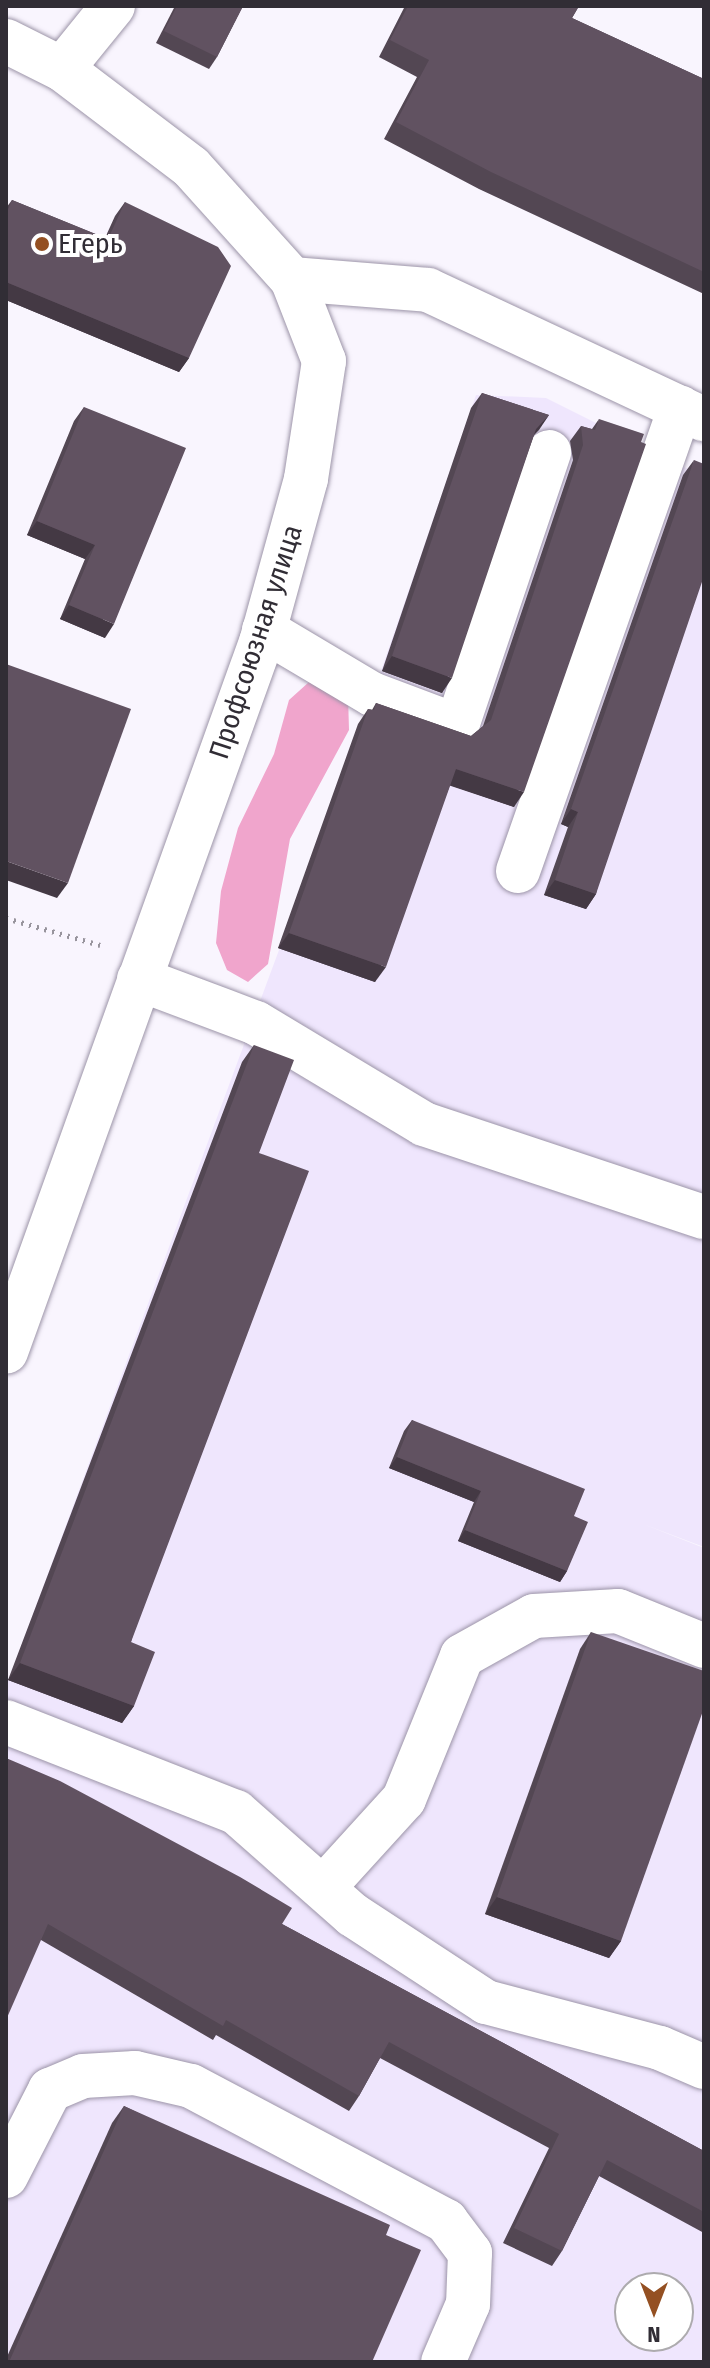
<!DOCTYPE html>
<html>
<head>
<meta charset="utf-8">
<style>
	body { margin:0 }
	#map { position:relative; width:710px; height:2368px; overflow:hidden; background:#f9f5fe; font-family:"Fira Sans Condensed",sans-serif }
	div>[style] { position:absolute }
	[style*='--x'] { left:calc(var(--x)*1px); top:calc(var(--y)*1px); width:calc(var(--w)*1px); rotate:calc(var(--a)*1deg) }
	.built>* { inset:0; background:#efe6fd }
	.forest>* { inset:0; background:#f0a5cc }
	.path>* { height:5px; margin-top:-2.5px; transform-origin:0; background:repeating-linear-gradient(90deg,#98949d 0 2px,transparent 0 8px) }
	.roads { filter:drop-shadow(0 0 2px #9c94a8) drop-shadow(0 0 2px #9c94a8) }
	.minor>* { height:44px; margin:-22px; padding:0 22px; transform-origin:22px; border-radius:22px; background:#fff }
	.wall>* { inset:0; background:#534753 }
	.shaded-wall>* { inset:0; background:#443944 }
	.building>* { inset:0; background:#615261 }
	.dots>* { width:22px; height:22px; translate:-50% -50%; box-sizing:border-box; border:4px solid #fff; border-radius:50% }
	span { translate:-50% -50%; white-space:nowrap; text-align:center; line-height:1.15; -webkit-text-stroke:8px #fff; paint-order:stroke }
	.poi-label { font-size:28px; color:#312d35 }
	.left { translate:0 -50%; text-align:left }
	.street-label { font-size:28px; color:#312d35 }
	.frame { position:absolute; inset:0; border:8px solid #312d35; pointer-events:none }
	.north { position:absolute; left:614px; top:2272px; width:80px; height:80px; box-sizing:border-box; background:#fff; border:2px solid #adabae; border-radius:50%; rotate:180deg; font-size:22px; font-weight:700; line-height:32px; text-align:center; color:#312d35 }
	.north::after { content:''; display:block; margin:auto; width:28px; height:36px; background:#945022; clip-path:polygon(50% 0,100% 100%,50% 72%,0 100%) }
</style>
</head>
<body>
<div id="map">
	<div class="built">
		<i style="clip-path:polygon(evenodd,476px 395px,546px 398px,704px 477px,704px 1547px,643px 1524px,704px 1548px,704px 2362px,6px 2362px,6px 1687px,362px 726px,476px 395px,630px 2288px,678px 2288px,678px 2336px,630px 2336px,630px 2288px)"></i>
	</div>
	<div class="forest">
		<i style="clip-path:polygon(309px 682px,348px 695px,349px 730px,290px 839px,268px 964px,248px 982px,227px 970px,216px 943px,221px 891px,238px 828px,274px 754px,289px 700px)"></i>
	</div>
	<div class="path">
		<i style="--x:6;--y:918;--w:98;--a:16"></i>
	</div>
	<div class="roads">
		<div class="minor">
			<i style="--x:6;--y:41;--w:63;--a:26.6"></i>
			<i style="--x:62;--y:69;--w:162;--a:37.2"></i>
			<i style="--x:191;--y:167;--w:151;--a:48"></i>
			<i style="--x:292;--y:279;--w:88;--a:68.7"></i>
			<i style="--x:324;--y:361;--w:119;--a:98.7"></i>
			<i style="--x:306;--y:479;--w:169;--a:105.4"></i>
			<i style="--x:261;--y:642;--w:754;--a:109.76"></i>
			<i style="--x:62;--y:69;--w:81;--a:-51"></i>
			<i style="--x:292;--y:279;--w:136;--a:4.6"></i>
			<i style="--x:428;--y:290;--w:305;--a:25.1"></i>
			<i style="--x:264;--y:630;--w:126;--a:30.7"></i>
			<i style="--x:372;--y:694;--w:91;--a:20.6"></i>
			<i style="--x:457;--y:726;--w:289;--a:-71.4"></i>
			<i style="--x:518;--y:871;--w:491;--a:-70.7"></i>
			<i style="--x:139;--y:979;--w:125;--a:20.6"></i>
			<i style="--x:256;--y:1023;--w:196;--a:31"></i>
			<i style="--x:424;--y:1124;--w:295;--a:18.4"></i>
			<i style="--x:6;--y:1722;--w:247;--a:21.4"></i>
			<i style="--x:236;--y:1812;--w:156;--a:41.4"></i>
			<i style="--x:353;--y:1915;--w:159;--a:33.2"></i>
			<i style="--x:486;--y:2002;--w:180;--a:14.8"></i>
			<i style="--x:660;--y:2048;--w:48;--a:23.4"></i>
			<i style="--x:323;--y:1888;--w:120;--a:-47.7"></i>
			<i style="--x:404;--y:1799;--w:154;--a:-67.9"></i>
			<i style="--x:462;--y:1656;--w:82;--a:-29.1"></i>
			<i style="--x:534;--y:1616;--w:84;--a:-3.4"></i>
			<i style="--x:618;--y:1611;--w:93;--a:22.1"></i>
			<i style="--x:6;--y:2176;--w:97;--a:-62.9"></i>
			<i style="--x:50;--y:2090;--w:36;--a:-23"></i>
			<i style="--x:83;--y:2076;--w:52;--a:-3.3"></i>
			<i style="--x:135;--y:2073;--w:57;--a:13.1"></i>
			<i style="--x:191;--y:2086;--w:289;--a:27.9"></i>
			<i style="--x:446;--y:2221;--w:40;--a:53"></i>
			<i style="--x:470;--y:2253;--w:51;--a:92.2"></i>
			<i style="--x:468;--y:2304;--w:63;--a:113.3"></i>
		</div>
	</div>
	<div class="wall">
		<i style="clip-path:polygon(175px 6px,243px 6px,217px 57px,209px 69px,156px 43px)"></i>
		<i style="clip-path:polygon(405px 6px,579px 6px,572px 18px,704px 79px,704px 294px,479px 189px,384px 139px,417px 77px,379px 57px)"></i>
		<i style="clip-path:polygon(12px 200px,105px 238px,115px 216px,125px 202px,189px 358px,179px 372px,6px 300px,6px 208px)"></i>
		<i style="clip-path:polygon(482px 393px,549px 415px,534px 435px,442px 693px,382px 671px,471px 408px)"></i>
		<i style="clip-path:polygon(84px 407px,105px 638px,60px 619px,85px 559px,27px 535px,74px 421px)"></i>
		<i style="clip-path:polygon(599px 419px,514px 807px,450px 785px,375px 982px,278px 948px,358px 724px,368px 709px,372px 710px,376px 703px,471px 736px,483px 726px,573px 460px,570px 441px,581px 426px,592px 429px)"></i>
		<i style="clip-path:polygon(694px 460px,596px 894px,586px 909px,544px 895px,568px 827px,561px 824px,683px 475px)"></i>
		<i style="clip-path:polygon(254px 1045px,259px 1153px,131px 1642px,134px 1706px,122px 1723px,8px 1680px,242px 1062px)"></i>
		<i style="clip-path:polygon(412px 1420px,574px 1516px,567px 1571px,560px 1582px,458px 1541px,474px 1502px,389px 1468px,404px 1431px)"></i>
		<i style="clip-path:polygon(591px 1632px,621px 1941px,609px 1958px,485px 1914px,580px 1649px)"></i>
		<i style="clip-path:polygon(6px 1758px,282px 1924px,704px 2151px,704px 2233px,599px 2176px,562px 2251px,552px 2266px,503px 2243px,549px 2148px,380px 2058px,359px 2096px,349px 2111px,216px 2035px,213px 2040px,41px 1940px)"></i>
		<i style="clip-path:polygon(124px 2106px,386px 2235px,372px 2362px,6px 2362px,6px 2359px,112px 2123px)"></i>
	</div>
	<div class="shaded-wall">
		<i style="clip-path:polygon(6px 282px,189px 358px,179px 372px,6px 300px)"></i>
		<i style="clip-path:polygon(549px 415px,539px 430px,525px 444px,536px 429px)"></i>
		<i style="clip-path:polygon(37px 521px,95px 545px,85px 559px,27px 535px)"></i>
		<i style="clip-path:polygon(69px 605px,114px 624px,105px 638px,60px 619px)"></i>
		<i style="clip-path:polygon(392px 656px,452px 678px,442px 693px,382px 671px)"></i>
		<i style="clip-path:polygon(456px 769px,524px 792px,514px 807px,445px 784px)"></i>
		<i style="clip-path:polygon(571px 809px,578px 812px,568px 827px,561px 824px)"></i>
		<i style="clip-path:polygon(6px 861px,68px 883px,57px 898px,6px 880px)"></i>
		<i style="clip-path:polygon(555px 880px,596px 894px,586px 909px,544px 895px)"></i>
		<i style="clip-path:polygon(289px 933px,386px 967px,375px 982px,278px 948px)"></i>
		<i style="clip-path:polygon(397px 1457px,481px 1491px,474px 1502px,389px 1468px)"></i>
		<i style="clip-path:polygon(465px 1530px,567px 1571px,560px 1582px,458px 1541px)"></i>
		<i style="clip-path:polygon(20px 1663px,134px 1706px,122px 1723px,8px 1680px)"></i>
		<i style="clip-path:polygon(497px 1897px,621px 1941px,609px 1958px,485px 1914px)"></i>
	</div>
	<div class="building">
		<i style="clip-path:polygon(177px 6px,243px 6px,217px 57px,164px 31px)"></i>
		<i style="clip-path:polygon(408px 6px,579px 6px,572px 18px,704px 79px,704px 272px,491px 172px,396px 122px,429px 60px,390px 40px)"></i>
		<i style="clip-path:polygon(12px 200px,108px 239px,125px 202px,218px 247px,231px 266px,189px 358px,6px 282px,6px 214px)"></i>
		<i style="clip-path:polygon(482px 393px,549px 415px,536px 429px,452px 678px,392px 656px)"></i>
		<i style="clip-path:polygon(84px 407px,186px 448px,114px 624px,69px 605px,95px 545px,37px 521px)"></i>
		<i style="clip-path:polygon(599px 419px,644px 434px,641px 442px,646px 444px,524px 792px,456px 769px,386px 967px,289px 933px,368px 709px,374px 710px,376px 703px,471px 736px,491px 720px,583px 445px,581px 426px,595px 430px)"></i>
		<i style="clip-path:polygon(694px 460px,704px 464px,704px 576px,596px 894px,555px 880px,578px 812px,571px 809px)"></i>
		<i style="clip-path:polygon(6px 664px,131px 709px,68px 883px,6px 861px)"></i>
		<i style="clip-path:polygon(254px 1045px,294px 1060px,259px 1153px,309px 1171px,131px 1642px,155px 1652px,134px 1706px,20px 1663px)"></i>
		<i style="clip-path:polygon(412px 1420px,585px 1489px,574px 1516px,588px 1522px,567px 1571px,465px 1530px,481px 1491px,397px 1457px)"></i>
		<i style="clip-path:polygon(591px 1632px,704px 1671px,704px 1708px,621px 1941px,497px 1897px)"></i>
		<i style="clip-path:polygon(6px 1758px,60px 1781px,240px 1877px,292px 1908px,282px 1924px,704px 2151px,704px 2212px,607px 2160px,562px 2251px,514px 2228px,559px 2134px,389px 2042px,359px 2096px,226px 2020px,223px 2026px,48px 1924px,6px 2020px)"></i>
		<i style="clip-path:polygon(124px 2106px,390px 2225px,386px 2235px,421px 2250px,372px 2362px,9px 2362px)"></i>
	</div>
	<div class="dots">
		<i style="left:42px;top:244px;background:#945022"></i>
	</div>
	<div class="poi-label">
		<span class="left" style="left:58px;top:244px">Егерь</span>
	</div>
	<div class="street-label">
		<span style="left:256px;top:642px;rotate:-72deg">Профсоюзная улица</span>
	</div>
	<div class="frame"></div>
	<div class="north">N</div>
</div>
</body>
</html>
